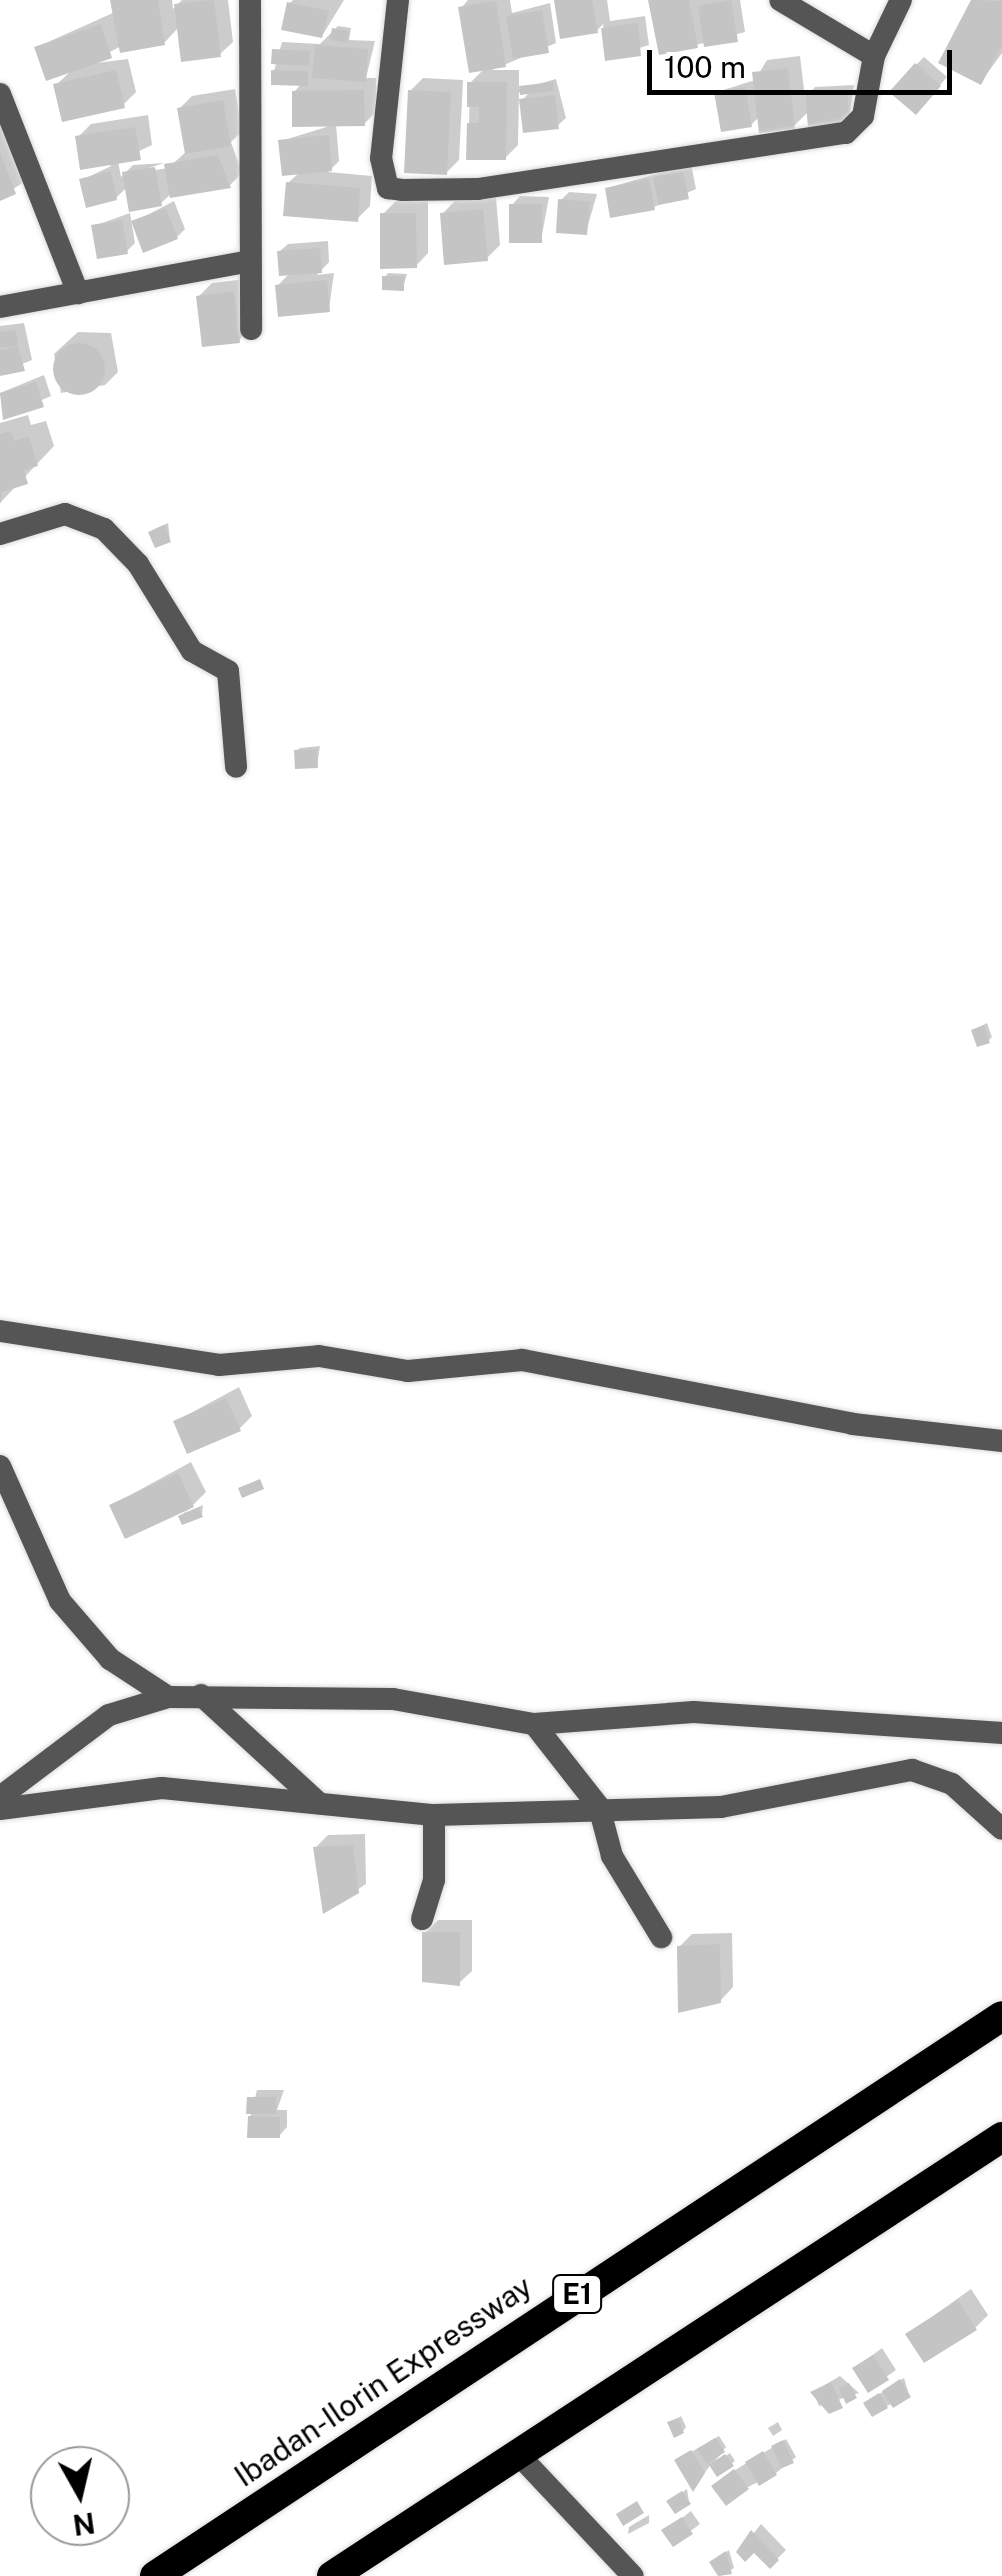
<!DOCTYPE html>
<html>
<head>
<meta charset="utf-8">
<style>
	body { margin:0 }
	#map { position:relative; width:1002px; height:2576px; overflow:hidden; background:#fff; font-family:"Public Sans",sans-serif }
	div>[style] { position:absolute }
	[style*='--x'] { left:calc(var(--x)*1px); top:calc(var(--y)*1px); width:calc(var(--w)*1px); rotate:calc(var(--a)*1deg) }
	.shadow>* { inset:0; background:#0003 }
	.building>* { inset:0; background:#c4c4c4 }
	.round { border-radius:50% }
	.roads { filter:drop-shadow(0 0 2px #dbdbdb) drop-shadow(0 0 2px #dbdbdb) }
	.minor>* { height:22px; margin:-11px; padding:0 11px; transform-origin:11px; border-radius:11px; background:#555 }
	.highway>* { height:30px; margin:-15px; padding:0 15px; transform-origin:15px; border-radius:15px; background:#000 }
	span { translate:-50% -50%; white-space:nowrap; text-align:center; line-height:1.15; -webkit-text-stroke:8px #fff; paint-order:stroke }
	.shield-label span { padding:2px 8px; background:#fff; border:2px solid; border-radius:8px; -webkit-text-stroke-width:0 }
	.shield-label { font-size:28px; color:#000; font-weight:700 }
	.street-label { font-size:30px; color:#000 }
	.north { position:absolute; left:30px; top:2446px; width:100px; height:100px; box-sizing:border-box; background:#fff; border:2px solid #999; border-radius:50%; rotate:172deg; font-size:28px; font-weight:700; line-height:40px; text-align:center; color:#000 }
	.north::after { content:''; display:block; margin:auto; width:35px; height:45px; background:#000; clip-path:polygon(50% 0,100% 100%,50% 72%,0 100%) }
	.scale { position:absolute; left:647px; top:50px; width:305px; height:45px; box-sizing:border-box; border:5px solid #000; border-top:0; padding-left:12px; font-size:30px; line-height:35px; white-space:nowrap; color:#000; -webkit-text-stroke:8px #fff; paint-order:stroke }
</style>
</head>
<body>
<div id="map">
	<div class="shadow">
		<i style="clip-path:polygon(113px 0,172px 0,173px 9px,182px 0,228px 0,233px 42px,220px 54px,179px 27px,164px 43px,121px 46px,88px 64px,128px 59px,136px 92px,123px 105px,56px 85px,72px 70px,37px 47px,115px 12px)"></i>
		<i style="clip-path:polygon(344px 0,322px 36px,290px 3px,293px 0)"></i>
		<i style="clip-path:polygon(468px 0,510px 0,512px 13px,550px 3px,556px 43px,492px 70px,519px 70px,519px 89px,556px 79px,566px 118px,557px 126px,519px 103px,531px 91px,519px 92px,518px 145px,505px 158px,469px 124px,470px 83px,485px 68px,461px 8px)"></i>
		<i style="clip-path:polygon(556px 0,607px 0,610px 21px,645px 16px,649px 45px,607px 58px,603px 24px,597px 31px)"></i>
		<i style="clip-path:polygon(651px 0,740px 0,745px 32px,696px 45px)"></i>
		<i style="clip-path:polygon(974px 0,1002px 0,1002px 53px,981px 82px,941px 62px)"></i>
		<i style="clip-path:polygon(338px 26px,351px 28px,349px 40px,375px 41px,366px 78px,376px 78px,377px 111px,364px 124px,336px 124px,339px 161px,328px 172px,372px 176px,370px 206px,357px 219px,288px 183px,300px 172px,281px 141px,336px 124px,294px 92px,302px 83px,274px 71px,282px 42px,320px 44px)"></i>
		<i style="clip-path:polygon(800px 56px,805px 98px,815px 87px,854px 85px,849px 121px,809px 111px,794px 126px,760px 116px,751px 125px,717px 92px,755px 80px,767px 60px)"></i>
		<i style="clip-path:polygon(924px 57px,947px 77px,924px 104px,916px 65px)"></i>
		<i style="clip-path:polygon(423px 78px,463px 80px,459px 160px,446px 173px,410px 91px)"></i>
		<i style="clip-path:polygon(235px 89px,242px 131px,231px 142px,242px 173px,229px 186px,173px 192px,160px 204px,127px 187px,116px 198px,82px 180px,111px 166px,78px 137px,91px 124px,148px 115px,152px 145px,118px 161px,121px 177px,133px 165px,164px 163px,131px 174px,168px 168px,187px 151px,179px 109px,192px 96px)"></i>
		<i style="clip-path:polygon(7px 123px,28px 179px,0 198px,0 126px)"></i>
		<i style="clip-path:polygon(691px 164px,696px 189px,654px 207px,607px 188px)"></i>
		<i style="clip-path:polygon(569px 192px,597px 194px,586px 232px,561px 200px)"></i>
		<i style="clip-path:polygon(520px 196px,549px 197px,541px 240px,512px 205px)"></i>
		<i style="clip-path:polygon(496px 198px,500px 245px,487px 258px,442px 214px,455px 201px)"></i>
		<i style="clip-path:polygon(174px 201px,185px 229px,177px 237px,134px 222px)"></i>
		<i style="clip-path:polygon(396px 201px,428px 201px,428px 253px,416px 266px,383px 214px)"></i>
		<i style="clip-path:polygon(130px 213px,135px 243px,126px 252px,94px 226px)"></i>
		<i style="clip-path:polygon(328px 241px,329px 262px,317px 275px,334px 273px,329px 309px,277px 286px,290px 273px,279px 252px,288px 244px)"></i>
		<i style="clip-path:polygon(407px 274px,403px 288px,385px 277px,388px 273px)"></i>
		<i style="clip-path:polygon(246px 279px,252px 327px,239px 340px,199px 296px,212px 283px)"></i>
		<i style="clip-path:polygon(24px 323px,32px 360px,0 373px,0 326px)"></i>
		<i style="clip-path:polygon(78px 332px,111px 333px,118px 372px,105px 385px,61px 393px,54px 354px)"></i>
		<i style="clip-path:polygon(44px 375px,51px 396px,5px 416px,0 393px)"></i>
		<i style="clip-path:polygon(28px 415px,31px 425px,46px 421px,54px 446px,0 503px,0 423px)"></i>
		<i style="clip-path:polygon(168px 523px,170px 540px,151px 532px,155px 529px)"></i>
		<i style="clip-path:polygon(320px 746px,317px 765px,296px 751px,300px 748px)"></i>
		<i style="clip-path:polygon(987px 1023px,992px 1037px,989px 1040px,974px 1030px)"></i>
		<i style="clip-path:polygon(239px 1387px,252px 1416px,239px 1429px,176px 1421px)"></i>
		<i style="clip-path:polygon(191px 1462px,206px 1492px,185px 1513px,203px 1505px,202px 1514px,181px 1516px,191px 1506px,112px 1505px)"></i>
		<i style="clip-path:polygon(365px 1834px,366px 1884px,325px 1911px,315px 1848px,328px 1835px)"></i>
		<i style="clip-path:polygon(438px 1920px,472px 1920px,472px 1971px,459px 1983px,425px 1933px)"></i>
		<i style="clip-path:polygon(732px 1933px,733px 1987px,720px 2001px,679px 1947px,692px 1934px)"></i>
		<i style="clip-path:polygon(257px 2090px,284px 2090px,277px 2110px,287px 2110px,287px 2127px,279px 2136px,250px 2118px)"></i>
		<i style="clip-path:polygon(971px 2289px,988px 2315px,975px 2328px,908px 2334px)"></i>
		<i style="clip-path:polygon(882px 2348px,896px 2370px,869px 2389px,855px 2368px)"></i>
		<i style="clip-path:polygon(840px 2376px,859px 2393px,819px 2406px,813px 2392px)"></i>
		<i style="clip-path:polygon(904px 2378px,909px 2395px,887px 2406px,870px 2400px)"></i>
		<i style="clip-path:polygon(681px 2416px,686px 2427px,683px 2431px,670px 2423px)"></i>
		<i style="clip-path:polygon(778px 2422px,782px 2430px,773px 2436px,768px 2428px)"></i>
		<i style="clip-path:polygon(719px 2436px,726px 2447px,712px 2465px,730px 2453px,735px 2461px,718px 2474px,711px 2464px,694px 2488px,677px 2460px)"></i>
		<i style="clip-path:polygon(786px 2439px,796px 2457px,776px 2473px,748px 2487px,722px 2478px)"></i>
		<i style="clip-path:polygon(687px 2489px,689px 2502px,673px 2498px)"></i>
		<i style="clip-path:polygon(691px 2511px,700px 2524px,673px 2544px,665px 2531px)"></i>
		<i style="clip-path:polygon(649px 2515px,649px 2523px,628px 2534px,629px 2527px)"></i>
		<i style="clip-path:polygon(761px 2524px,786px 2550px,770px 2566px,754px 2550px,739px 2552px)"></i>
		<i style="clip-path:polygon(729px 2550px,734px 2568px,721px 2576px,713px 2562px)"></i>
	</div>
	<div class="building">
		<i style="clip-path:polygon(110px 0,158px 0,165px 45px,120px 53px)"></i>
		<i style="clip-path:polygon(214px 0,221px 57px,181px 62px,174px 4px)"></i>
		<i style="clip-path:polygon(554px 0,592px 0,598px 33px,560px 39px)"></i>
		<i style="clip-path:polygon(648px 0,689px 0,698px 48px,659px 55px)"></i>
		<i style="clip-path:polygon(731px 0,738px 42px,704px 47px,698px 6px)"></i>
		<i style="clip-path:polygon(971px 0,1002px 1px,1002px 45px,981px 85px,938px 63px)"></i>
		<i style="clip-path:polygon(496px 1px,506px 67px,469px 73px,458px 7px)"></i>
		<i style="clip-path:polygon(287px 2px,329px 11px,322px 38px,281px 30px)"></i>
		<i style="clip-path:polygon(542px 10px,549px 53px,513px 59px,506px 16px)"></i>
		<i style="clip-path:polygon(638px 23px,641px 56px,605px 61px,601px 28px)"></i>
		<i style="clip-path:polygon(101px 24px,112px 58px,46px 81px,34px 47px)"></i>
		<i style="clip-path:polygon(332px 28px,349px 31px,347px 43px,330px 40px)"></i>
		<i style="clip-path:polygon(315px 45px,368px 49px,366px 82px,312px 78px)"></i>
		<i style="clip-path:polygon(272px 49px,310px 51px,309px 66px,271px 64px)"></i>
		<i style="clip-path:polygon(915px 63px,941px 86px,916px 115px,889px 92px)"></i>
		<i style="clip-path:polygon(788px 68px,795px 129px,759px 133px,752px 72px)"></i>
		<i style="clip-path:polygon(116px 70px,125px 108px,62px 122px,53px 84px)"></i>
		<i style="clip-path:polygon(271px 70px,308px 71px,308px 86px,271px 85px)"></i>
		<i style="clip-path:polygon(467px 82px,507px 82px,506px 160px,466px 160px,467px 123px,479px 123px,479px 107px,467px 107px)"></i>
		<i style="clip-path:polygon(553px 82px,554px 91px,520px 95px,519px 86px)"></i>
		<i style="clip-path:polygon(745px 87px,752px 127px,721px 132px,714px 92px)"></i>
		<i style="clip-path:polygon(364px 90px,365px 126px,292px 127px,292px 91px)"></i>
		<i style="clip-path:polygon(408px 90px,451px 92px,447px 175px,404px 173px)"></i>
		<i style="clip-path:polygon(826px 92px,847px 92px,850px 123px,808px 127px,805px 94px)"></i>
		<i style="clip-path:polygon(555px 95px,559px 129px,523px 133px,519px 99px)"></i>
		<i style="clip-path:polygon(223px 100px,231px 146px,185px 154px,177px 108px)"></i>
		<i style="clip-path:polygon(135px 127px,141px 160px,80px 170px,75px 136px)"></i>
		<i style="clip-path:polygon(329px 135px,332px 171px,282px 176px,278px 140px)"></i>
		<i style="clip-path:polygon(0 152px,16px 194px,0 201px)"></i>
		<i style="clip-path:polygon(218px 155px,231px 188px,170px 198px,164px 164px)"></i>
		<i style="clip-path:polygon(155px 167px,162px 206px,129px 212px,122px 172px)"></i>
		<i style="clip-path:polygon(111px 171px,117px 200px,86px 208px,79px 179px)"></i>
		<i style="clip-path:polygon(683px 171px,689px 199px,659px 205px,653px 177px)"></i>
		<i style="clip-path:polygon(649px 179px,655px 210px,610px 218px,605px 188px)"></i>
		<i style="clip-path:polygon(286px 182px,360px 188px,358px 222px,283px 216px)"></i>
		<i style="clip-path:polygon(558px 199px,590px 202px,587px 235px,556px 233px)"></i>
		<i style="clip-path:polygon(509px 204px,542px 204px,542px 243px,509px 243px)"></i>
		<i style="clip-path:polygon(166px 208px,178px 239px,143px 253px,131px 221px)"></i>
		<i style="clip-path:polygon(483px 209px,488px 261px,444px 265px,440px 213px)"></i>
		<i style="clip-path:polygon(380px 213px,416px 213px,417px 268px,380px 269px)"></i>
		<i style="clip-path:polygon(122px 220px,128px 254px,97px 259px,91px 225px)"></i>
		<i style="clip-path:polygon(320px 248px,322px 273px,279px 276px,277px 251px)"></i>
		<i style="clip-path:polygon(382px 276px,404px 276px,404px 291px,382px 290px)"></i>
		<i style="clip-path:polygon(327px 280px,330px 312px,278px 317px,275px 285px)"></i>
		<i style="clip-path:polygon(234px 291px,240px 343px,202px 347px,196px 296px)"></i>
		<i style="clip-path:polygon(16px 330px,18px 346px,0 348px,0 332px)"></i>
		<i class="round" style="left:53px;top:343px;width:52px;height:52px"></i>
		<i style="clip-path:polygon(18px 347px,25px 371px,0 376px,0 350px)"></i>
		<i style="clip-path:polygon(36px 382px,44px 407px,3px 420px,0 393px)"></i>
		<i style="clip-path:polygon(11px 431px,14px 441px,29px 436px,38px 466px,24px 470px,28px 484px,2px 492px,0 505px,0 434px)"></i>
		<i style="clip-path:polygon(164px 525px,171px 542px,155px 548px,148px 532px)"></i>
		<i style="clip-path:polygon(317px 749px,318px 768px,295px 769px,294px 750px)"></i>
		<i style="clip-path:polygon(984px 1025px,990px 1043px,977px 1047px,971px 1030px)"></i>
		<i style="clip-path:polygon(226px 1398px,241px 1431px,187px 1454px,173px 1421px)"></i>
		<i style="clip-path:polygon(178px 1473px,194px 1507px,125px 1539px,109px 1505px)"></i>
		<i style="clip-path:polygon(260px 1479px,264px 1489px,242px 1498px,238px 1488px)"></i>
		<i style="clip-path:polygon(199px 1507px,203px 1517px,182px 1525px,178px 1516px)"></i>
		<i style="clip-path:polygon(353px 1845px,359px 1893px,323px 1914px,313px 1847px)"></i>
		<i style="clip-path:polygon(422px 1932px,460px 1932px,460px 1986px,422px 1982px)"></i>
		<i style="clip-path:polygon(720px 1944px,721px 2003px,678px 2013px,677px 1946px)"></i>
		<i style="clip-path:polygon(247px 2097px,276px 2097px,276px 2114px,246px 2114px)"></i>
		<i style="clip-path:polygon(248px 2116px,280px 2117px,280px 2138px,247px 2138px)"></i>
		<i style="clip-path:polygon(958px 2300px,977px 2330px,924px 2363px,905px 2334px)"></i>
		<i style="clip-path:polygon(873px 2355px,889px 2380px,868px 2393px,852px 2368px)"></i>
		<i style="clip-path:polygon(900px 2379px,911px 2397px,893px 2408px,882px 2391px)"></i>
		<i style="clip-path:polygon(831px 2382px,843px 2408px,829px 2414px,810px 2392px)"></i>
		<i style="clip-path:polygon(849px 2383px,857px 2398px,846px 2404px,839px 2388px)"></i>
		<i style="clip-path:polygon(879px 2393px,888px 2408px,872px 2417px,863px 2403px)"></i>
		<i style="clip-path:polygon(678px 2418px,684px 2433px,674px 2438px,667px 2422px)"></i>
		<i style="clip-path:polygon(715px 2438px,725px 2452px,707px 2464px,697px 2449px)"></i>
		<i style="clip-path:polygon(783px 2440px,794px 2463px,782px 2468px,771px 2446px)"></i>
		<i style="clip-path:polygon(691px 2450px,705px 2473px,693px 2492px,674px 2460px)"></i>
		<i style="clip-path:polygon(763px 2451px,777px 2475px,759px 2486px,745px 2462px)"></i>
		<i style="clip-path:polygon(725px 2454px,734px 2466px,717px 2477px,709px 2465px)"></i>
		<i style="clip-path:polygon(734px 2469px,749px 2489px,726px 2506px,711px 2486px)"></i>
		<i style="clip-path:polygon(682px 2491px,691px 2504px,675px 2514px,666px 2501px)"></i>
		<i style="clip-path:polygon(637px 2501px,644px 2513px,623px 2526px,616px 2514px)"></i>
		<i style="clip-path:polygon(682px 2517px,693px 2534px,673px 2547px,661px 2530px)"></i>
		<i style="clip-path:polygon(751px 2530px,779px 2560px,770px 2569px,754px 2553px,745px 2562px,736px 2552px)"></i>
		<i style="clip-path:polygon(726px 2551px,732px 2574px,718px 2576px,709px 2562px)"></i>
	</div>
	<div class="roads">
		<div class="minor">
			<i style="--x:250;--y:0;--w:329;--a:89.8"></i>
			<i style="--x:398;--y:0;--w:159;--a:96.1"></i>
			<i style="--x:381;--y:158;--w:31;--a:77"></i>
			<i style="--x:388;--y:188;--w:14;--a:8"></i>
			<i style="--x:402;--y:190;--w:76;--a:-0.8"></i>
			<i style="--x:478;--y:189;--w:372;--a:-8.7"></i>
			<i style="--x:846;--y:133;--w:24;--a:-45"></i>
			<i style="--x:863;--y:116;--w:61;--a:-79.6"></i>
			<i style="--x:874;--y:56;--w:109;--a:-149.2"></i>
			<i style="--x:874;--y:56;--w:62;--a:-64.3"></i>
			<i style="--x:0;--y:94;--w:214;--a:68.6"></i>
			<i style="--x:0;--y:307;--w:254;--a:-10.4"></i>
			<i style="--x:0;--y:534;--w:68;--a:-17.1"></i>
			<i style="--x:65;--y:514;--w:42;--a:21"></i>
			<i style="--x:104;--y:529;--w:49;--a:45.8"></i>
			<i style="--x:138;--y:564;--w:102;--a:58.2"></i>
			<i style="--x:192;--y:651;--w:41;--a:29.1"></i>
			<i style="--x:228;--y:671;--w:96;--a:85.2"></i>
			<i style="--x:0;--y:1331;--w:222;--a:8.8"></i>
			<i style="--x:219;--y:1365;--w:100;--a:-5.1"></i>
			<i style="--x:319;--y:1356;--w:90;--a:9.6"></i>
			<i style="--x:408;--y:1371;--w:115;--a:-5.5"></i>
			<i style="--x:522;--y:1360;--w:337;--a:10.9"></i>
			<i style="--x:853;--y:1424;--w:150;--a:6.5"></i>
			<i style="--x:0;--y:1466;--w:148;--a:66"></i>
			<i style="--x:60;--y:1601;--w:77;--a:49.2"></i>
			<i style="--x:110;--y:1659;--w:69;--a:33.2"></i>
			<i style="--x:201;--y:1695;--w:160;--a:42.5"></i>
			<i style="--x:534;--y:1724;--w:105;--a:51.9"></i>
			<i style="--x:599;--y:1807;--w:51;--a:75.1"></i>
			<i style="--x:612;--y:1856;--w:95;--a:58.8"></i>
			<i style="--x:0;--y:1797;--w:136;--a:-37"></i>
			<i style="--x:109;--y:1715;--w:62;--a:-17"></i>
			<i style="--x:168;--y:1697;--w:225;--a:0.5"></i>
			<i style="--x:393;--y:1699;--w:143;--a:10.1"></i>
			<i style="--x:534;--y:1724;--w:160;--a:-4.3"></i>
			<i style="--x:694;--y:1712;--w:309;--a:3.9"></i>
			<i style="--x:0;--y:1809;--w:163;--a:-7.4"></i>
			<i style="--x:162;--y:1788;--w:273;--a:5.7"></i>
			<i style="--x:434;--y:1815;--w:287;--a:-1.6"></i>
			<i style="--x:721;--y:1807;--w:195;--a:-11"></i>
			<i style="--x:912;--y:1770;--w:42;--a:19.3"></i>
			<i style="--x:952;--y:1784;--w:67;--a:42"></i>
			<i style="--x:422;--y:1919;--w:41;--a:-72.9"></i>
			<i style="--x:434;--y:1880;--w:65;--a:-90"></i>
			<i style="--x:516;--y:2452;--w:170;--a:46.7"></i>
		</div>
		<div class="highway">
			<i style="--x:155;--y:2576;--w:1015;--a:-33.47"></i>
			<i style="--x:332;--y:2576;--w:801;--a:-33.23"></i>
		</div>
	</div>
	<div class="shield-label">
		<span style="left:577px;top:2294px">E1</span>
	</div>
	<div class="street-label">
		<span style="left:383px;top:2381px;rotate:-34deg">Ibadan-Ilorin Expressway</span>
	</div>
	<div class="north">N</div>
	<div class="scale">100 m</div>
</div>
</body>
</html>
